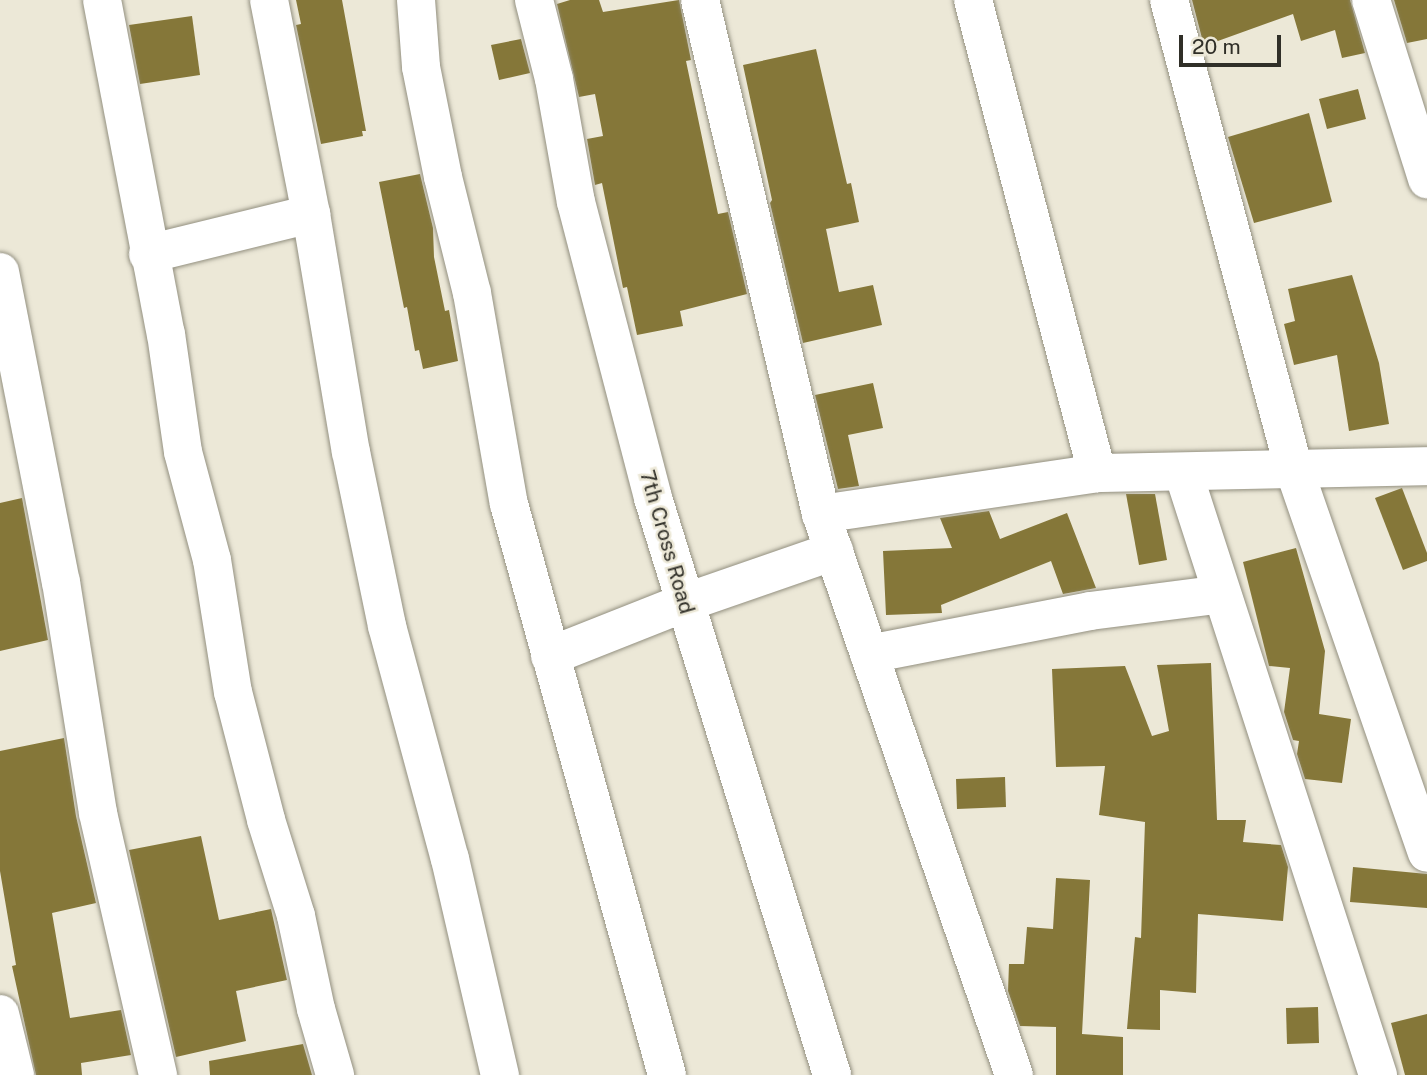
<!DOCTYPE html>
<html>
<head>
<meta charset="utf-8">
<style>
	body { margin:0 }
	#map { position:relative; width:1427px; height:1075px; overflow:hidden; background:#ece8d7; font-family:"Public Sans",sans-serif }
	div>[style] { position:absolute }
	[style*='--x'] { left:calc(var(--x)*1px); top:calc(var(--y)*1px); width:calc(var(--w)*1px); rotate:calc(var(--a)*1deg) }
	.building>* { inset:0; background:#857739 }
	.roads { filter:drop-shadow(0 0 2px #939080) drop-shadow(0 0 2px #939080) }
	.minor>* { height:38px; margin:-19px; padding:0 19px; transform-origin:19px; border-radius:19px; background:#fff }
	span { translate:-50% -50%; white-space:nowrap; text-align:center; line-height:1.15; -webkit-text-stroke:5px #ece8d7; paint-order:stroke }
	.street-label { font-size:21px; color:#302f28 }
	.scale { position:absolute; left:1179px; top:35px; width:102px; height:32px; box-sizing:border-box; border:4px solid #302f28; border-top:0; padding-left:9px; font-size:21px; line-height:24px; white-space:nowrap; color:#302f28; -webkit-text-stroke:5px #ece8d7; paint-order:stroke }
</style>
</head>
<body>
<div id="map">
	<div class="building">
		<i style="clip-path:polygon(296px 0,342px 0,366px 131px,362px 131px,363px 136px,321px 144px,296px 25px,301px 24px)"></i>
		<i style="clip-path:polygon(570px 0,599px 0,603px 12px,679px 0,691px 60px,686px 61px,718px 214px,728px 212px,747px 294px,680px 311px,683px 326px,637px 335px,627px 287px,623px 288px,602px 183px,595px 185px,587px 139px,603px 136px,595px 94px,579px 97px,557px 4px)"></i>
		<i style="clip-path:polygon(1192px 0,1350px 0,1365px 53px,1342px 58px,1335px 30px,1301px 41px,1293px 14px,1204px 46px)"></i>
		<i style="clip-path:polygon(1394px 0,1427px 0,1427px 39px,1407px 43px)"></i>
		<i style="clip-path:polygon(192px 16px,200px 75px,140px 84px,129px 25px)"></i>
		<i style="clip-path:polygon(521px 39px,530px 73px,499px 80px,491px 45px)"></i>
		<i style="clip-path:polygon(816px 49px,847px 184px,851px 183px,859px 222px,826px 229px,839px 292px,873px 285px,882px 325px,803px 343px,770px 203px,772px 200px,743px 65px)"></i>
		<i style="clip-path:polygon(1358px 89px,1366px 119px,1327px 129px,1319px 99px)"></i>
		<i style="clip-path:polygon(1309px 113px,1332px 202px,1254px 223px,1228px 137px)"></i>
		<i style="clip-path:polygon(420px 174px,433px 228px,434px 257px,445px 311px,449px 310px,458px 361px,423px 369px,419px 350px,415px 351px,407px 307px,404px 308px,379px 182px)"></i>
		<i style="clip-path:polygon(1352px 275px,1379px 363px,1389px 424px,1349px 431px,1337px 355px,1294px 365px,1284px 324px,1295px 321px,1288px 289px)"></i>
		<i style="clip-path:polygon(873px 383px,883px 428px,848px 435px,859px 486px,838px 489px,815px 395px)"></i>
		<i style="clip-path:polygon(1402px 488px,1427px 553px,1427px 561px,1403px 570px,1375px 498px)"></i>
		<i style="clip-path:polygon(1126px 494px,1155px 494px,1167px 560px,1139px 565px)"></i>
		<i style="clip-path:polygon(22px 498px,48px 640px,0 651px,0 503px)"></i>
		<i style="clip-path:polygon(989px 511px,1000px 539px,1067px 513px,1096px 588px,1063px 594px,1051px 561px,941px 605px,942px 613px,886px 615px,883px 551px,952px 548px,940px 518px)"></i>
		<i style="clip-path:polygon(1296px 548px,1325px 651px,1319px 714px,1351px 719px,1342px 783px,1305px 779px,1297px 754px,1299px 741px,1293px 740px,1284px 712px,1290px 668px,1269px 666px,1243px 562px)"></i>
		<i style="clip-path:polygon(1211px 663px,1217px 820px,1246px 820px,1243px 842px,1281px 845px,1288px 867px,1283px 921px,1198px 914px,1196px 993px,1160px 990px,1160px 1030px,1127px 1029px,1135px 937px,1141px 938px,1145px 822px,1099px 815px,1105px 766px,1056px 767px,1052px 669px,1125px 666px,1152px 736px,1169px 731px,1157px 665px)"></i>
		<i style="clip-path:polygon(64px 738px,76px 816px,96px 903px,52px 913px,70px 1018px,121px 1010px,131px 1055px,81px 1063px,82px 1075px,36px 1075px,12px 966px,16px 965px,0 871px,0 751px)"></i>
		<i style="clip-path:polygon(1005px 777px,1006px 807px,957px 809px,956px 779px)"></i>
		<i style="clip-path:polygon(201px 836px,219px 920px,271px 909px,287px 980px,236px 991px,246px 1041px,176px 1057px,129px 850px)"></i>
		<i style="clip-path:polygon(1353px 867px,1427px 874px,1427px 908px,1350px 902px)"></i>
		<i style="clip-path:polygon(1056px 878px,1090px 880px,1082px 1034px,1123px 1037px,1123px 1075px,1056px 1075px,1056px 1027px,1020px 1026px,1008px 991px,1009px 964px,1024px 964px,1027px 927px,1053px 929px)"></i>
		<i style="clip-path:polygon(1318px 1007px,1319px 1043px,1287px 1044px,1286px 1008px)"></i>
		<i style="clip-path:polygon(1427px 1014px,1427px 1075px,1405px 1075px,1391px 1023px)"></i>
		<i style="clip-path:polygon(303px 1044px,312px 1075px,210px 1075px,209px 1061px)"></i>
	</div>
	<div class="roads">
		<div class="minor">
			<i style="--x:102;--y:0;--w:340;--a:79.2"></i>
			<i style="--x:166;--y:334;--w:119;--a:81.8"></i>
			<i style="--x:183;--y:452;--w:112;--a:75"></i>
			<i style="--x:212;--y:560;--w:134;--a:81"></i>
			<i style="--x:233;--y:692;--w:132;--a:75.5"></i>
			<i style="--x:266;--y:820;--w:101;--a:72.6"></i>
			<i style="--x:296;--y:916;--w:95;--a:77.9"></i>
			<i style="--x:316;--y:1009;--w:69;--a:73.9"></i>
			<i style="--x:269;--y:0;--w:218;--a:78.9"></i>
			<i style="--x:311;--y:214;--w:241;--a:80.5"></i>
			<i style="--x:351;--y:452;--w:178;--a:78.3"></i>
			<i style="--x:387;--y:626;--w:241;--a:74.9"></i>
			<i style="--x:450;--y:859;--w:222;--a:77"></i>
			<i style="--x:416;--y:0;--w:67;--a:85.7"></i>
			<i style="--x:421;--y:67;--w:112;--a:78.7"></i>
			<i style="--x:443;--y:177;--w:120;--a:76"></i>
			<i style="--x:472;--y:293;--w:214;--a:80.1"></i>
			<i style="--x:509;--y:504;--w:592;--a:74.53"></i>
			<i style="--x:534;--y:0;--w:81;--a:75.8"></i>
			<i style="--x:554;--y:79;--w:125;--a:79.9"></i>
			<i style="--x:576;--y:202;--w:306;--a:75.4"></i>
			<i style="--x:653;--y:498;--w:604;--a:72.76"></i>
			<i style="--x:700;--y:0;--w:528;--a:76.75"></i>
			<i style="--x:821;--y:514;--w:593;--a:71.02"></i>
			<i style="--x:973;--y:0;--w:489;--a:75.3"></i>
			<i style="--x:1169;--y:0;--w:485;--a:75.1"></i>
			<i style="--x:1294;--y:469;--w:406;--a:70.9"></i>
			<i style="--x:1371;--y:0;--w:188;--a:72.6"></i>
			<i style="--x:148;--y:254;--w:168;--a:-13.8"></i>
			<i style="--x:0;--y:272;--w:316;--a:78.9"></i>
			<i style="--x:61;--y:582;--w:234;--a:80.9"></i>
			<i style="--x:98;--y:813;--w:269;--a:77.1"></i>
			<i style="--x:1183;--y:472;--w:634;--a:72.08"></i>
			<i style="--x:821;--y:514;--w:279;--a:-8.4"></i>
			<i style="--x:1097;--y:473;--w:330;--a:-1.2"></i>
			<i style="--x:869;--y:654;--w:225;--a:-11"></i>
			<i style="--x:1090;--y:611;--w:133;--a:-7.3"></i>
			<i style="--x:550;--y:656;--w:144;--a:-21.6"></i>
			<i style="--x:684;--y:603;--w:159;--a:-19.1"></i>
			<i style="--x:0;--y:1014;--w:63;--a:76.2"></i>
		</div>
	</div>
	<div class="street-label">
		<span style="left:667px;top:542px;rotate:74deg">7th Cross Road</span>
	</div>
	<div class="scale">20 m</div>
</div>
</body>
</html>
